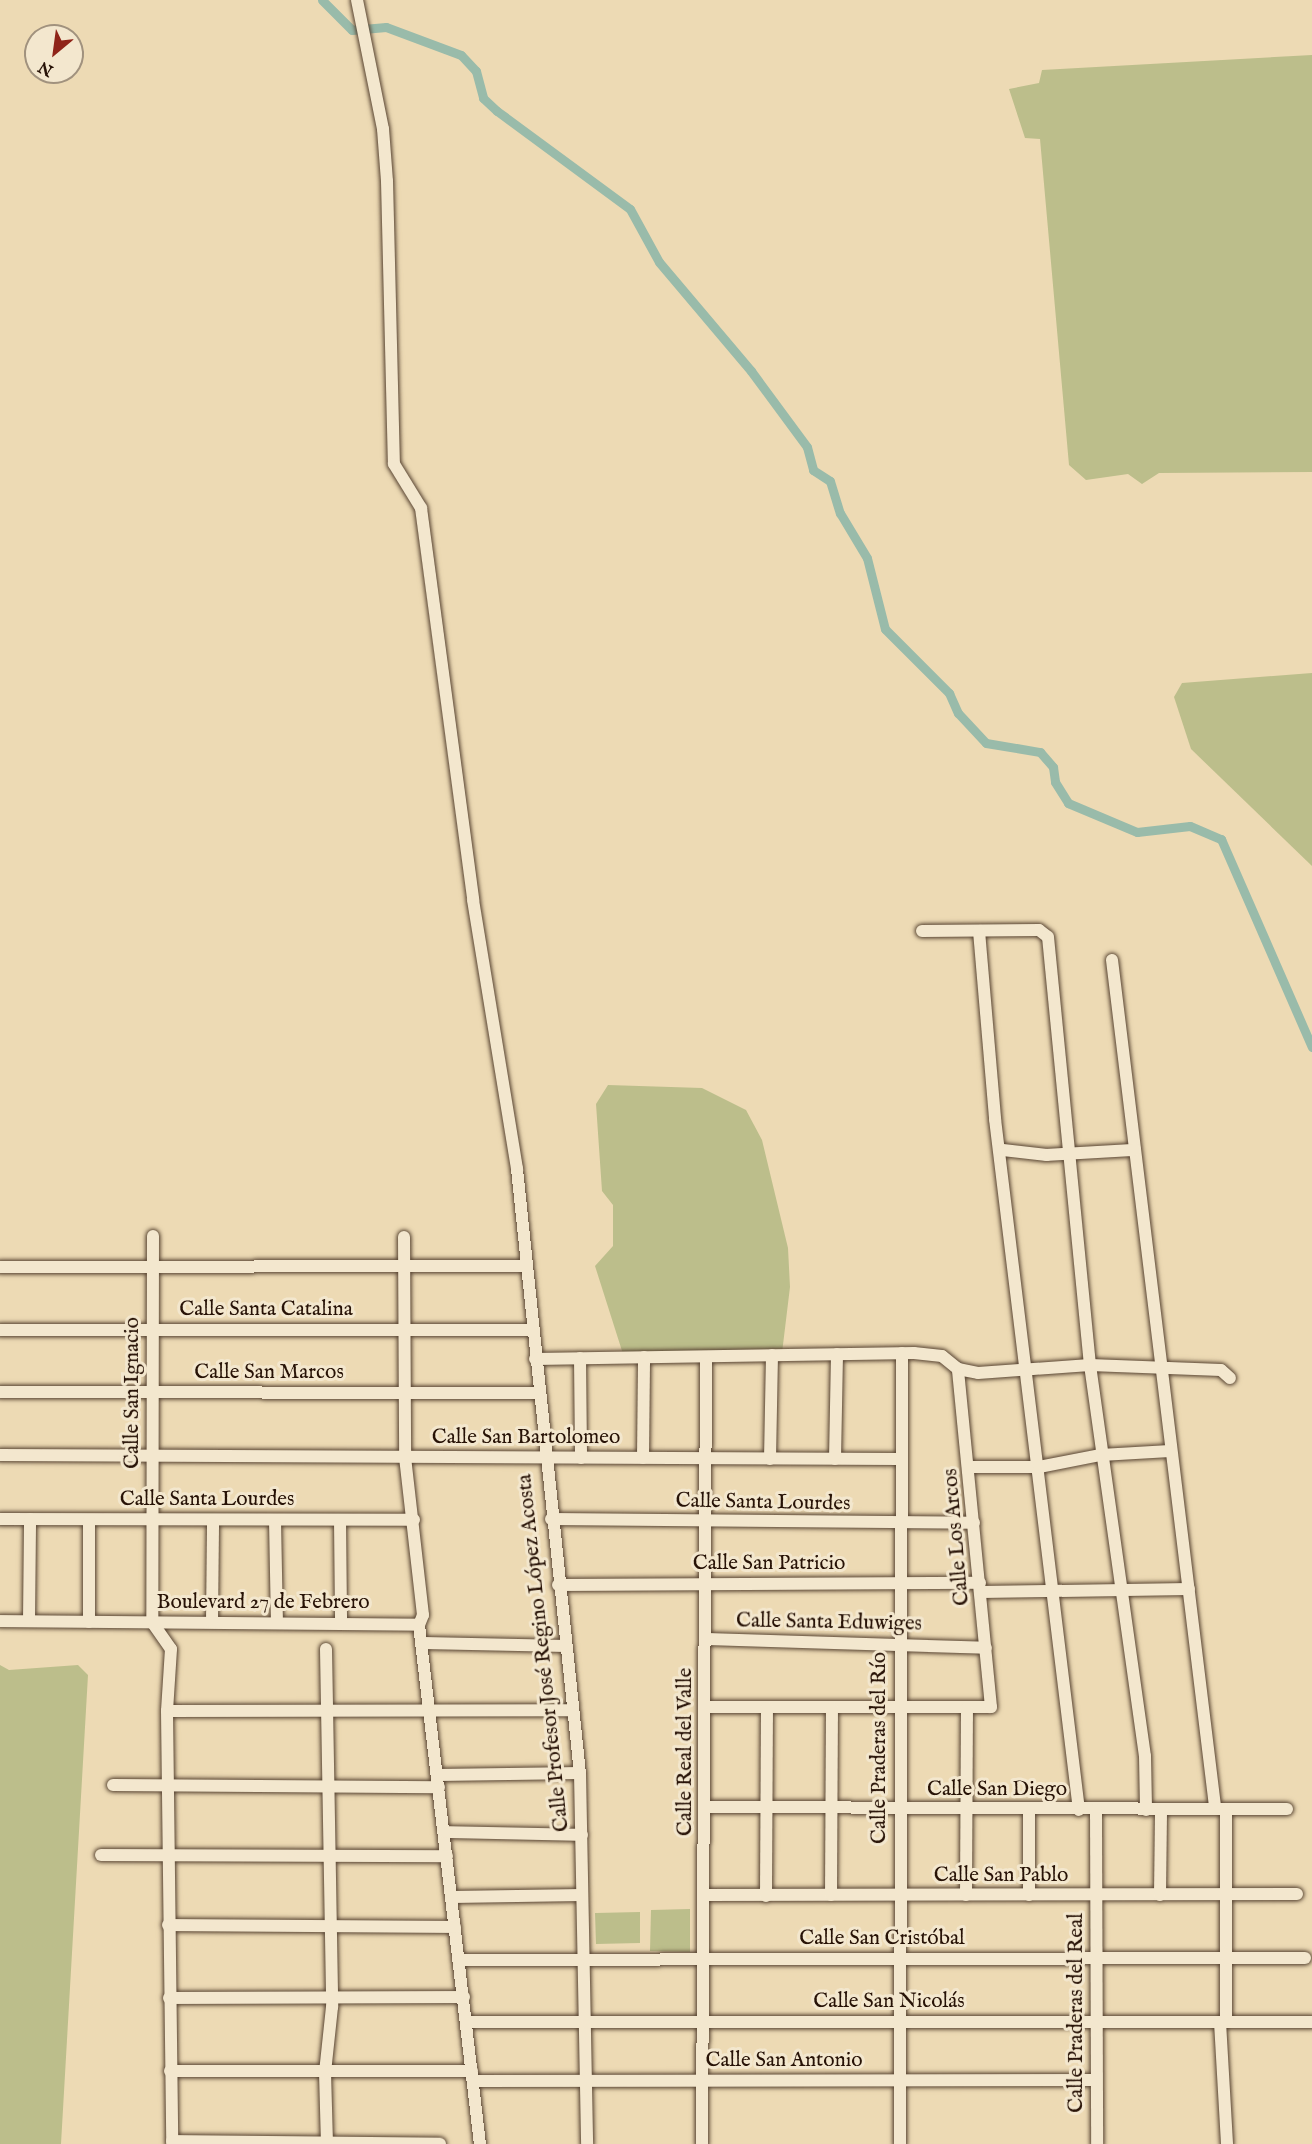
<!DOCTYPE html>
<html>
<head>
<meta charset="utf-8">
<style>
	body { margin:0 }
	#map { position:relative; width:1312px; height:2144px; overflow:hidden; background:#eddab4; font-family:"IM FELL English",serif }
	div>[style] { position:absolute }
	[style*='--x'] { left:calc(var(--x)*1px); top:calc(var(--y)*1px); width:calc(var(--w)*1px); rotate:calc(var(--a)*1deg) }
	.green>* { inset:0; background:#bcbe8b }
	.canal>* { height:9px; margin:-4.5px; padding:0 4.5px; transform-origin:4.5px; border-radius:4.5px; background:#9ba }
	.roads { filter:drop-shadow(0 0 2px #584432) drop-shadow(0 0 2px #584432) }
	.minor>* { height:12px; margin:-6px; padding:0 6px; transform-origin:6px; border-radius:6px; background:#f3e7ce }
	span { translate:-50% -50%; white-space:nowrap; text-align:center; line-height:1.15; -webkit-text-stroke:6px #f3e7ce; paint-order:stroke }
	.street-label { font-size:21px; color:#271206 }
	.north { position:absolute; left:24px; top:24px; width:60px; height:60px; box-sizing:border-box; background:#f3e7ce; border:2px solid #a1927e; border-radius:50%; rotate:209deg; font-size:16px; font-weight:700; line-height:24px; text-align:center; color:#271206 }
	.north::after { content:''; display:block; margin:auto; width:21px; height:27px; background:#8f2418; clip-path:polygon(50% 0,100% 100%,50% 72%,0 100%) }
</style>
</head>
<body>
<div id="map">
	<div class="green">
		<i style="clip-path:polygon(1312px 55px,1312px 472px,1159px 473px,1142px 484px,1128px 474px,1086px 480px,1069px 465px,1040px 139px,1025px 138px,1009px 89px,1039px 83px,1042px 70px)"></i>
		<i style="clip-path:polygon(1312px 673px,1312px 866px,1191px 749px,1174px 697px,1182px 683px)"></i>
		<i style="clip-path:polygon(608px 1085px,702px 1088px,746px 1110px,762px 1140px,788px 1248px,790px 1287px,782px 1353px,623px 1354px,595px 1266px,613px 1246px,613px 1205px,602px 1191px,596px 1104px)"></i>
		<i style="clip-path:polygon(0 1665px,9px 1670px,78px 1665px,88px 1675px,61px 2144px,0 2144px)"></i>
		<i style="clip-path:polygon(690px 1909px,690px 1952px,650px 1951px,651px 1910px)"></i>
		<i style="clip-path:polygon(640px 1912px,640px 1943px,596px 1944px,595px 1913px)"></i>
	</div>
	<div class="canal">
		<i style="--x:322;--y:0;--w:42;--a:45"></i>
		<i style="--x:352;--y:30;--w:34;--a:-5"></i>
		<i style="--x:386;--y:27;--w:80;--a:20.5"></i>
		<i style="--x:461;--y:55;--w:22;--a:47"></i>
		<i style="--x:476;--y:71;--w:28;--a:75"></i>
		<i style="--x:483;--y:98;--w:19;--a:43"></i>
		<i style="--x:497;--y:111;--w:165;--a:36.4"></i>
		<i style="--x:630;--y:209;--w:60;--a:61.3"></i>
		<i style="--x:659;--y:262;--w:143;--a:49.8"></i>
		<i style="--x:751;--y:371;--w:94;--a:53.6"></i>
		<i style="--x:807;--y:447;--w:24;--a:75"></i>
		<i style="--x:813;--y:470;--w:20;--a:33"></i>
		<i style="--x:830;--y:481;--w:34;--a:73"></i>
		<i style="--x:840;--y:513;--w:52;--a:59"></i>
		<i style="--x:867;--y:558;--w:73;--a:75.8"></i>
		<i style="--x:885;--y:629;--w:91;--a:45"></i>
		<i style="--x:949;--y:693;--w:22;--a:66"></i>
		<i style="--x:958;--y:713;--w:41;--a:47"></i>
		<i style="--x:986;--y:743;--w:55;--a:9.5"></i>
		<i style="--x:1040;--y:752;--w:20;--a:49"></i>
		<i style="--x:1053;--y:767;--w:15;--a:82"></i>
		<i style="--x:1055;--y:782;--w:25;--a:58"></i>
		<i style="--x:1068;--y:803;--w:75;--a:22.8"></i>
		<i style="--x:1137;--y:832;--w:53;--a:-6.5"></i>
		<i style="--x:1190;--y:826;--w:34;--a:23"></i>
		<i style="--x:1221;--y:839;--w:227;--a:66.4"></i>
	</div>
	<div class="roads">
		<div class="minor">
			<i style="--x:357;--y:0;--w:132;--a:78.6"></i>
			<i style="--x:383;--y:129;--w:52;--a:85.6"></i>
			<i style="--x:387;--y:181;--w:283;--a:88.6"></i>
			<i style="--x:394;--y:464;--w:52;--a:58.5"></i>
			<i style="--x:421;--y:508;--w:395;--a:82.4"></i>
			<i style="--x:473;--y:900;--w:273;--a:80.7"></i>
			<i style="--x:517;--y:1169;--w:607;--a:84.05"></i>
			<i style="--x:580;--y:1773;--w:371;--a:88.9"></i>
			<i style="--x:922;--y:931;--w:117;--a:-0.5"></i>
			<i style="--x:1039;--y:930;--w:11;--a:38"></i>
			<i style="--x:1048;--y:937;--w:430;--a:84.4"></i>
			<i style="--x:1090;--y:1365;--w:395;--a:82"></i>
			<i style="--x:1145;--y:1756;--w:54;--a:88.9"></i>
			<i style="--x:979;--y:931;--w:189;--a:85.1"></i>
			<i style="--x:995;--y:1119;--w:696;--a:83.07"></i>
			<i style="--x:1112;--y:960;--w:852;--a:83.06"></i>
			<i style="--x:1003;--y:1150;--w:44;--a:6.5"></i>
			<i style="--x:1047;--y:1155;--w:88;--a:-3.3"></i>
			<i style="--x:153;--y:1236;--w:386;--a:90.1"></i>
			<i style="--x:152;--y:1622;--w:33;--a:55"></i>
			<i style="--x:171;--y:1649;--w:62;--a:93.7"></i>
			<i style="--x:167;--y:1711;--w:433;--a:89.3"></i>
			<i style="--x:404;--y:1237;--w:220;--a:89.7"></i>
			<i style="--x:405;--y:1457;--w:159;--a:83.5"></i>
			<i style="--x:423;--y:1615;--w:11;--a:112"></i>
			<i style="--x:419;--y:1625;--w:523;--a:83.3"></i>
			<i style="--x:0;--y:1267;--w:526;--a:-0.11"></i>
			<i style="--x:0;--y:1330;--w:532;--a:0"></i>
			<i style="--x:580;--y:1358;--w:100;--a:89.4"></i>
			<i style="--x:535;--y:1359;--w:379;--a:-0.9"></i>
			<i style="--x:914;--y:1353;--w:28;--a:6"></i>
			<i style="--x:942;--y:1356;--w:21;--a:39"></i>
			<i style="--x:958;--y:1369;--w:20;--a:11"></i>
			<i style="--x:978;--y:1373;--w:112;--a:-4.1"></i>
			<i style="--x:1090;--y:1365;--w:131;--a:2.2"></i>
			<i style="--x:1221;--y:1370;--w:12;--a:42"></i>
			<i style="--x:0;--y:1392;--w:538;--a:0.11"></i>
			<i style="--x:0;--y:1455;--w:900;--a:0.25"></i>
			<i style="--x:643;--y:1458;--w:101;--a:-89.4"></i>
			<i style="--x:770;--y:1459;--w:104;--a:-88.9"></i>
			<i style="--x:835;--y:1459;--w:105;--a:-88.9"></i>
			<i style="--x:971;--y:1467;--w:68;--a:0"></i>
			<i style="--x:1039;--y:1467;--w:63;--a:-11"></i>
			<i style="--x:1101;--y:1455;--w:69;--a:-3.3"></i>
			<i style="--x:0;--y:1519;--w:414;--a:0.1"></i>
			<i style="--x:551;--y:1519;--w:423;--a:0.5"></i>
			<i style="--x:275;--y:1520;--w:103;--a:88.9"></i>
			<i style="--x:340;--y:1520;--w:103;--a:89.4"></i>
			<i style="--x:558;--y:1585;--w:422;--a:-0.3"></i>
			<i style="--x:981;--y:1592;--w:208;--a:-0.8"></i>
			<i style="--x:0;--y:1621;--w:419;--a:0.5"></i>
			<i style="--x:29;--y:1621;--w:102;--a:-89.4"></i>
			<i style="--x:89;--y:1622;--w:102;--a:-90"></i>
			<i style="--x:212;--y:1622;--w:102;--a:-89.4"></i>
			<i style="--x:707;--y:1639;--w:279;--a:1.8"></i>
			<i style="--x:424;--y:1643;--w:142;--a:1.2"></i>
			<i style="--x:326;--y:1649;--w:358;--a:89"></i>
			<i style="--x:332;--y:2007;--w:65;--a:96.1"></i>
			<i style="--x:325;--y:2072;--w:72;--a:88.4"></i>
			<i style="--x:707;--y:1707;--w:284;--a:0"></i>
			<i style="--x:991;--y:1707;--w:340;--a:-95.6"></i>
			<i style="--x:167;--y:1711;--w:406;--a:-0.1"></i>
			<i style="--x:437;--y:1775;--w:143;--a:-0.8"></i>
			<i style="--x:113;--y:1785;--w:326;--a:0.4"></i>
			<i style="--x:705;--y:1807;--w:582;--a:0.2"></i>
			<i style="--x:1029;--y:1809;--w:86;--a:90"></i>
			<i style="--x:1096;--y:1810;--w:334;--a:89.8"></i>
			<i style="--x:444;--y:1832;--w:138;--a:1.2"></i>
			<i style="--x:101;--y:1855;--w:346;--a:0.2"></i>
			<i style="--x:704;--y:1895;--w:593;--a:-0.1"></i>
			<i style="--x:831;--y:1895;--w:187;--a:-89.7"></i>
			<i style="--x:966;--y:1895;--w:186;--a:-89.7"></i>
			<i style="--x:1160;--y:1895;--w:85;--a:-89.3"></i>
			<i style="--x:766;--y:1896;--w:188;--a:-89.7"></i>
			<i style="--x:452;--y:1897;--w:130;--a:-0.9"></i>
			<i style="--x:168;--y:1925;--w:287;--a:0.4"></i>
			<i style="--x:459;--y:1960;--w:846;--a:-0.14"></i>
			<i style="--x:169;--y:1998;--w:295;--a:-0.2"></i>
			<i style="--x:466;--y:2022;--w:846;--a:0"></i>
			<i style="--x:1220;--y:2022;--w:122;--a:86.7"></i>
			<i style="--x:1226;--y:2022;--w:211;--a:-90"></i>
			<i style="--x:170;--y:2071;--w:302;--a:0"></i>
			<i style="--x:473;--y:2081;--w:623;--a:-0.09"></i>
			<i style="--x:172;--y:2141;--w:268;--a:0.6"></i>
			<i style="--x:702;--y:2144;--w:784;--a:-89.71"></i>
			<i style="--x:900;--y:2144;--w:791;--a:-89.86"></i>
		</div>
	</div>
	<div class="street-label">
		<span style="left:266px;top:1310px">Calle Santa Catalina</span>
		<span style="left:269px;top:1373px">Calle San Marcos</span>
		<span style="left:133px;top:1393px;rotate:-90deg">Calle San Ignacio</span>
		<span style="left:526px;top:1438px">Calle San Bartolomeo</span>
		<span style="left:207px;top:1500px">Calle Santa Lourdes</span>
		<span style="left:763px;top:1503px;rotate:1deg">Calle Santa Lourdes</span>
		<span style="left:957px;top:1537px;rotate:-95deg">Calle Los Arcos</span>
		<span style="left:769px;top:1564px">Calle San Patricio</span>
		<span style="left:263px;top:1603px">Boulevard 27 de Febrero</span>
		<span style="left:829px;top:1623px;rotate:1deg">Calle Santa Eduwiges</span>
		<span style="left:544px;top:1653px;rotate:-96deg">Calle Profesor José Regino López Acosta</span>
		<span style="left:880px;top:1748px;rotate:-90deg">Calle Praderas del Río</span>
		<span style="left:686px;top:1752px;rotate:-90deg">Calle Real del Valle</span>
		<span style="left:997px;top:1790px">Calle San Diego</span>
		<span style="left:1001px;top:1876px">Calle San Pablo</span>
		<span style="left:882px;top:1939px">Calle San Cristóbal</span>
		<span style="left:889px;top:2002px">Calle San Nicolás</span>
		<span style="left:1077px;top:2013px;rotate:-90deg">Calle Praderas del Real</span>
		<span style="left:784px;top:2061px">Calle San Antonio</span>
	</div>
	<div class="north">N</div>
</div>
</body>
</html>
